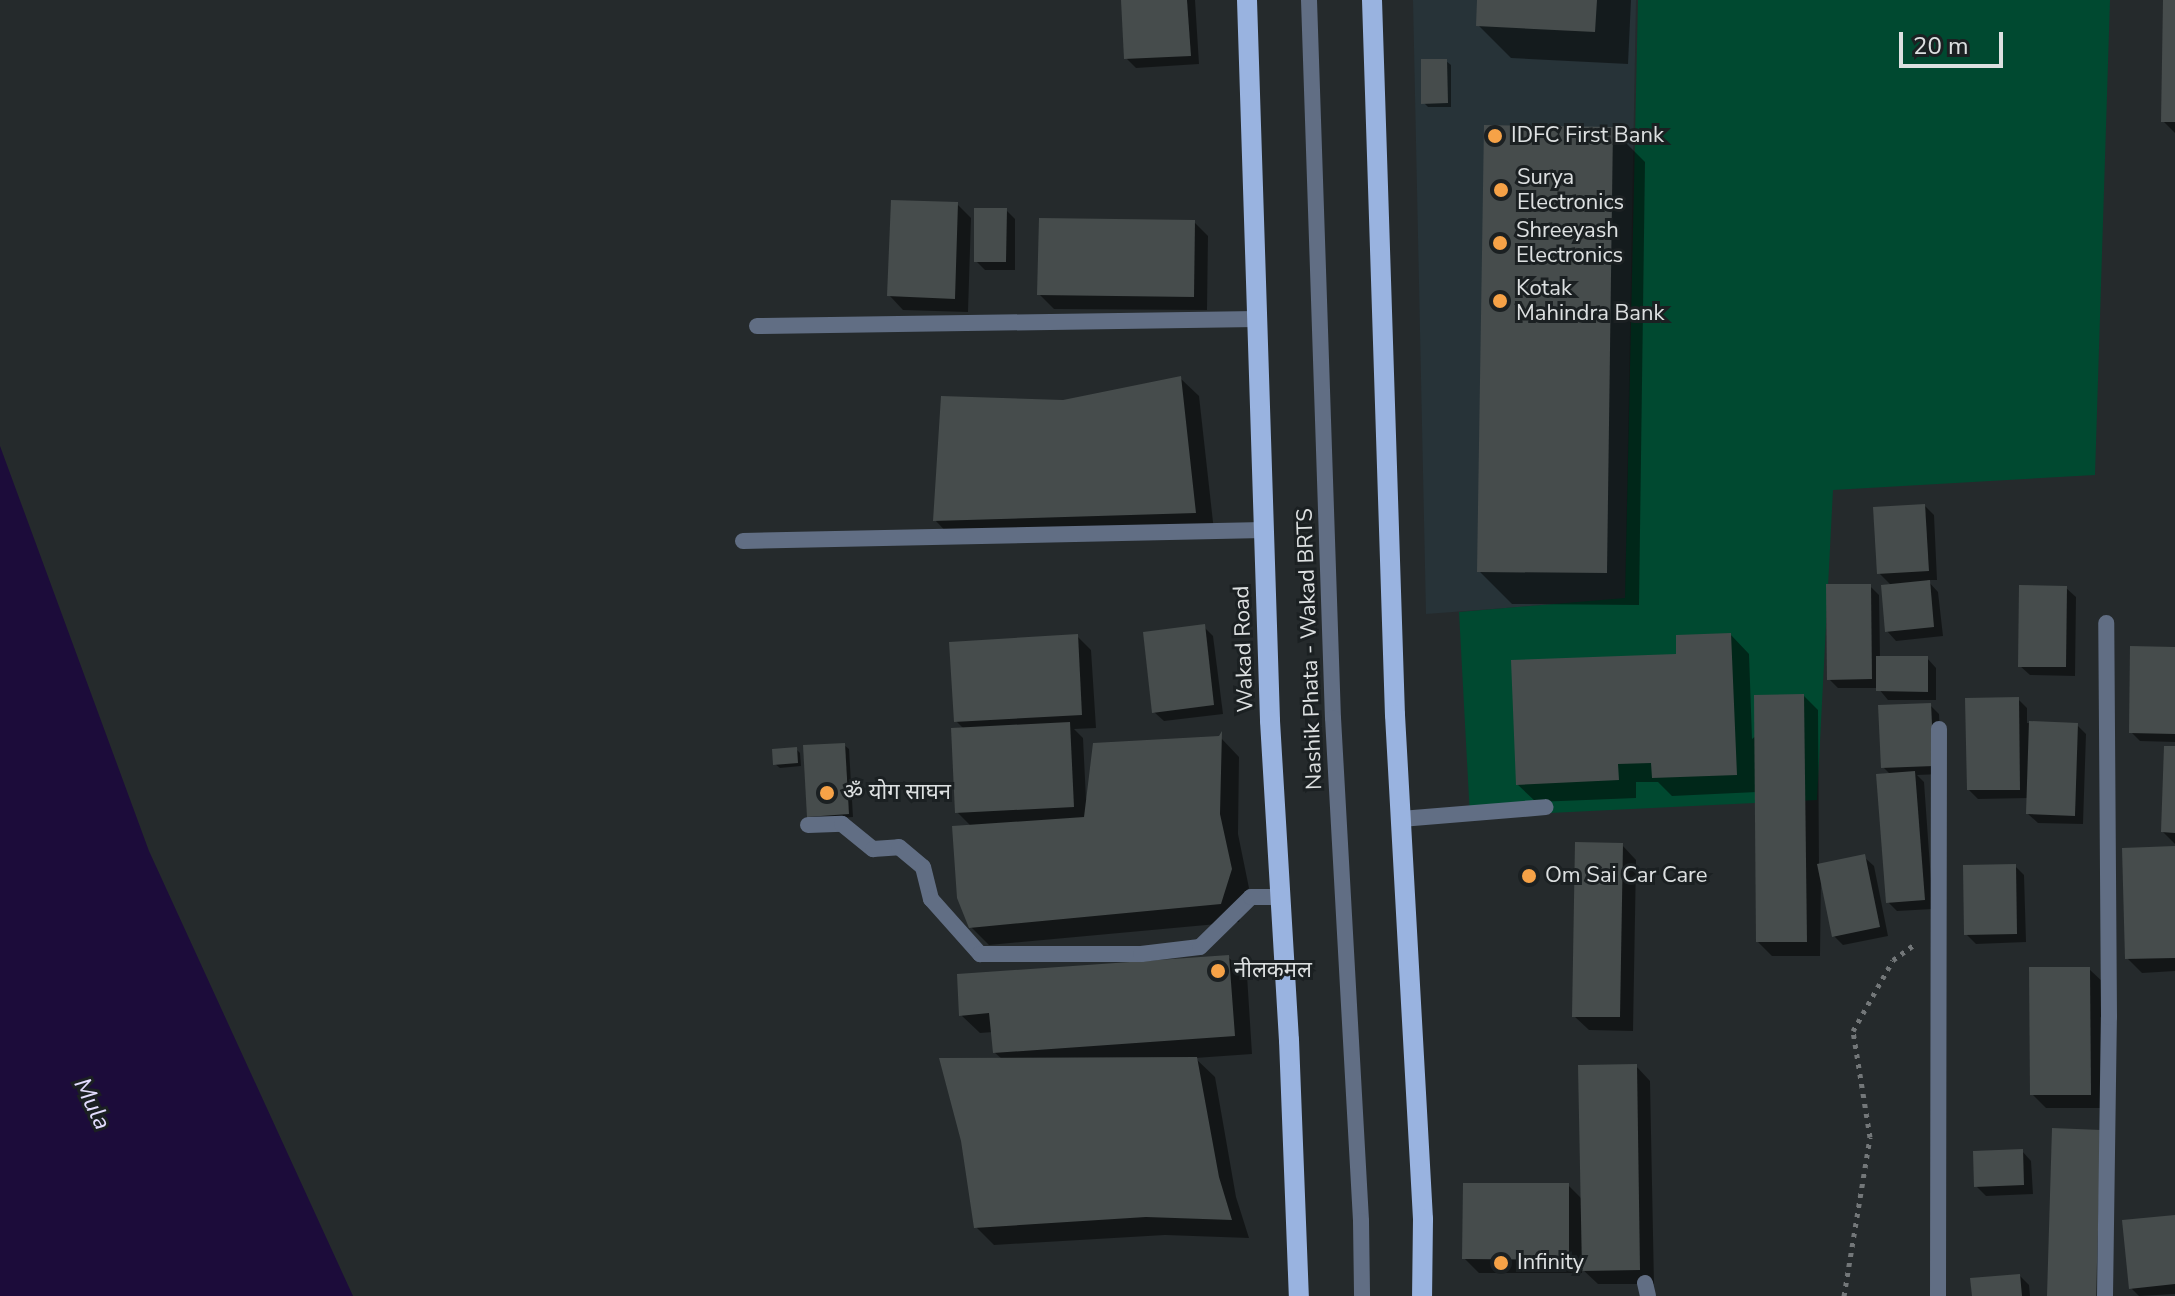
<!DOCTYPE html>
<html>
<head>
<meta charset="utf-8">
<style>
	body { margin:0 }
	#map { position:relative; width:2175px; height:1296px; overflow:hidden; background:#252a2c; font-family:"Nunito Sans","Noto Sans Devanagari",sans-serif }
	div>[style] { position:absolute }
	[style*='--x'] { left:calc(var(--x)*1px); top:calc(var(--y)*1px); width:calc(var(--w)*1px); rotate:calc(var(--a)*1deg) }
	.built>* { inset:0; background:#273338 }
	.green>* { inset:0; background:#004930 }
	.water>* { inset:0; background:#1c0c3a }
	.shadow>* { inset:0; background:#0007 }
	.building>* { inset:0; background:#464c4c }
	.path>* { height:5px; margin-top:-2.5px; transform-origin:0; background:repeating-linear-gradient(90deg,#737779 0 4px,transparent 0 10px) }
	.lane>* { height:16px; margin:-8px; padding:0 8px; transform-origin:8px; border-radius:8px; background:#616e84 }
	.street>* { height:16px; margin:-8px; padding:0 8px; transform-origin:8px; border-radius:8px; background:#616e84 }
	.primary>* { height:20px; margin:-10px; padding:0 10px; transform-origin:10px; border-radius:10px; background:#99b3e0 }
	.dots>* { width:22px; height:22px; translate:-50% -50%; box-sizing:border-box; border:4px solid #1b2022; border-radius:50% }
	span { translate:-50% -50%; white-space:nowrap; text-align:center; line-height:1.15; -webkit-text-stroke:6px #1b2022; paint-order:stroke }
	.poi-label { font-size:22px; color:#dde0e1 }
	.left { translate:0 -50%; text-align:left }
	.street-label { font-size:22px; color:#dde0e1 }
	.water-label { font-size:24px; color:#e3ddfe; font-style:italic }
	.scale { position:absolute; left:1899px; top:32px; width:104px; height:36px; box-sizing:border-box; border:4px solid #dde0e1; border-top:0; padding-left:10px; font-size:24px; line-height:28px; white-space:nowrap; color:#dde0e1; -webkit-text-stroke:6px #1b2022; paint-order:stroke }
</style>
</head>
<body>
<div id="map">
	<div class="built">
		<i style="clip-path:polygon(1413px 0,1636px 0,1625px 599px,1426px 614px)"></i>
	</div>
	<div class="green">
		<i style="clip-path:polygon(1638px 0,2110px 0,2095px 475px,1833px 490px,1817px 800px,1470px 817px,1459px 612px,1625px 598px)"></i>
	</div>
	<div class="water">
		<i style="clip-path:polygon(0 446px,149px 851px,353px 1296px,0 1296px)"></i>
	</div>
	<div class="shadow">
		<i style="clip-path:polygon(1123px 0,1195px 0,1199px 64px,1136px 68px,1126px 58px)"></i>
		<i style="clip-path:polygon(1479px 0,1631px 0,1628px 64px,1511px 58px,1478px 25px)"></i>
		<i style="clip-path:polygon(2165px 0,2175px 0,2175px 133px,2163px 121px)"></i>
		<i style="clip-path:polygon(1446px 61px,1451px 65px,1451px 107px,1428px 107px,1424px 103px)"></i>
		<i style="clip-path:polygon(1612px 129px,1645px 162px,1639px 605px,1512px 604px,1479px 571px)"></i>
		<i style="clip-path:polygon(957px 204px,971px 218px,968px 312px,903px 310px,889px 295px)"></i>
		<i style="clip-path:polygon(1006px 210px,1015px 219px,1015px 270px,985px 270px,976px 261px)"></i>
		<i style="clip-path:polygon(1194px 222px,1208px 236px,1207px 310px,1054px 309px,1040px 295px)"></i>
		<i style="clip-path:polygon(1180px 378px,1199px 396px,1214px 531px,953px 539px,935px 520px,1063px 402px)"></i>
		<i style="clip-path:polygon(1925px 506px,1934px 515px,1937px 580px,1927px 580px,1938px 592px,1943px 636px,1896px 641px,1887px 631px,1892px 586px,1879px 573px)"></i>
		<i style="clip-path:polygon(1870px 586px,1879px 595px,1880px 658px,1927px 658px,1936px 668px,1936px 700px,1888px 700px,1878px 688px,1838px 688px,1829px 679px)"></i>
		<i style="clip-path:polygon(2066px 588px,2076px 597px,2075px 676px,2030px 675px,2020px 666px)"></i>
		<i style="clip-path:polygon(1204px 627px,1213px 636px,1223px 714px,1164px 721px,1154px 712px)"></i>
		<i style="clip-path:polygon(1731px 635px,1749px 654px,1752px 739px,1804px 696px,1818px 710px,1819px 866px,1864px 857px,1874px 866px,1888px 936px,1843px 945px,1834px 936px,1821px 876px,1820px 956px,1772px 956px,1758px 942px,1757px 792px,1672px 796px,1658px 782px,1636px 782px,1636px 798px,1536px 802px,1517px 784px,1678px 656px)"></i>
		<i style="clip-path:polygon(1077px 636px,1091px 650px,1096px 728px,1074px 729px,1083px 738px,1086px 799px,1221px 738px,1239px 757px,1238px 834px,1249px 888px,1239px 922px,989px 945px,971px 927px,972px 827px,957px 812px,964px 729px,956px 721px)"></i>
		<i style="clip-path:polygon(2175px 649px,2175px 742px,2140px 741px,2131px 732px)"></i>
		<i style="clip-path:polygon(2018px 699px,2027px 708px,2027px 723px,2077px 725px,2086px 734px,2083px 824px,2038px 823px,2028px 814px,2029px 798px,1978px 799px,1969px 790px)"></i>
		<i style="clip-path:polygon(1930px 705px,1939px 714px,1942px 774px,1917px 775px,1924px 782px,1933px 909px,1897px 911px,1888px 902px,1891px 775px,1883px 767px)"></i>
		<i style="clip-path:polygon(844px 745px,849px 749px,853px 817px,813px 820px,809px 816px)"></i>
		<i style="clip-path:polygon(2175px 748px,2175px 844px,2163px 832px)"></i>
		<i style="clip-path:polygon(796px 749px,800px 753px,801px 766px,780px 768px,775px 764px)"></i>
		<i style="clip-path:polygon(1622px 845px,1636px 860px,1633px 1031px,1589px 1030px,1574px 1016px)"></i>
		<i style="clip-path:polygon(2175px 848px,2175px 971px,2142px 973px,2127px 958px)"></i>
		<i style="clip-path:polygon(2015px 866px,2024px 875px,2026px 942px,1976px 944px,1966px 934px)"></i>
		<i style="clip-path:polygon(1228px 957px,1247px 975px,1252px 1054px,1195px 1058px,1215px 1077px,1236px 1197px,1249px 1238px,1165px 1235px,994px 1245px,976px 1227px,1002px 1059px,994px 1052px,993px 1032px,980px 1033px,961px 1015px)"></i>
		<i style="clip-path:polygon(2089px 969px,2104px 983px,2104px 1108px,2046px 1108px,2032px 1094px)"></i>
		<i style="clip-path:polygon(1636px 1066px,1650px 1081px,1654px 1284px,1598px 1284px,1582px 1269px,1582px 1273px,1479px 1273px,1464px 1258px,1568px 1185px,1583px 1200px)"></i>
		<i style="clip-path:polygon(2022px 1151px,2031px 1161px,2033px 1194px,1986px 1196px,1976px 1186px)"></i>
		<i style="clip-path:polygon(2175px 1217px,2175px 1294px,2139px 1296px,2131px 1288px)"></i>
		<i style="clip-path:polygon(2020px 1276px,2029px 1285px,2030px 1296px,1974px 1296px)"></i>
	</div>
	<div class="building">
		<i style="clip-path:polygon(1121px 0,1187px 0,1191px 56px,1124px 59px)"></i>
		<i style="clip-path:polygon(1477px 0,1597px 0,1595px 32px,1476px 26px)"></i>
		<i style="clip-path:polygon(2163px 0,2175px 0,2175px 122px,2161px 122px)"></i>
		<i style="clip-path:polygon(1421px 59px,1447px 59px,1448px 103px,1421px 104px)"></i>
		<i style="clip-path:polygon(1484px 125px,1613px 127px,1607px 573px,1477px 572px)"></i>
		<i style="clip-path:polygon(891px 200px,958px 202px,955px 299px,887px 296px)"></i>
		<i style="clip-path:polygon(974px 208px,1007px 208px,1006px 262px,974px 262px)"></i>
		<i style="clip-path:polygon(1039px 218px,1195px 220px,1194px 297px,1037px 295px)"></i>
		<i style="clip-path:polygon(1181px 376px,1196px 513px,933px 521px,941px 396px,1063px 400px)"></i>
		<i style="clip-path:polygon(1925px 504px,1929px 571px,1877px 574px,1873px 507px)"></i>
		<i style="clip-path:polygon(1930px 580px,1934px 627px,1885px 632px,1881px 585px)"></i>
		<i style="clip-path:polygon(1826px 584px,1871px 584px,1872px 679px,1827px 680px)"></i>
		<i style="clip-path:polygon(2019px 585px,2067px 586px,2066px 667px,2018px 667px)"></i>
		<i style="clip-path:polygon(1205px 624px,1214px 705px,1152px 713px,1143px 632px)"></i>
		<i style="clip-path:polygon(1731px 633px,1737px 775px,1652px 778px,1651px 763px,1618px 764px,1619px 780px,1516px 785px,1511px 660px,1676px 654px,1676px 635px)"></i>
		<i style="clip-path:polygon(1078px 634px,1082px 715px,954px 722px,949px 642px)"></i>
		<i style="clip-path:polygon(2130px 646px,2175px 647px,2175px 734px,2129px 733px)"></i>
		<i style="clip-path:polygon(1876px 656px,1928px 656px,1928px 692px,1876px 691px)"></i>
		<i style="clip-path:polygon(1804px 694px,1807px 942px,1756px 942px,1754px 695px)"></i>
		<i style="clip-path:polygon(2019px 697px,2020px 790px,1967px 790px,1965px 698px)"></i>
		<i style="clip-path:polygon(1931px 703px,1934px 766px,1881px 768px,1878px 705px)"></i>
		<i style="clip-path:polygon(2029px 721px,2078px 723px,2075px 816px,2026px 814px)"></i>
		<i style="clip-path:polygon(1070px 722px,1074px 807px,955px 813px,951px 728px)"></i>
		<i style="clip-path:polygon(1222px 731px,1220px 814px,1232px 869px,1221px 904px,969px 928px,957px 898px,952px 826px,1084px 817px,1093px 743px,1219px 736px)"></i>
		<i style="clip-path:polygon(845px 743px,849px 814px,807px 817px,803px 745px)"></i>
		<i style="clip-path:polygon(2164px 746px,2175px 746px,2175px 833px,2161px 832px)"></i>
		<i style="clip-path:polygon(797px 747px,798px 763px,773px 765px,772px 749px)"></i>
		<i style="clip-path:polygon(1915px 771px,1925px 900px,1886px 903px,1876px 774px)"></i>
		<i style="clip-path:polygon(1575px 842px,1623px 843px,1620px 1017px,1572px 1017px)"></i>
		<i style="clip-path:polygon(2175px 846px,2175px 958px,2125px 959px,2122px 848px)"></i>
		<i style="clip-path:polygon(1865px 854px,1880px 927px,1832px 937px,1817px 864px)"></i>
		<i style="clip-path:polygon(2016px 864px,2017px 934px,1964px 935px,1963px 865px)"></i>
		<i style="clip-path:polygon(1229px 955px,1235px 1036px,993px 1053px,989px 1013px,959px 1016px,957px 974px)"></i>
		<i style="clip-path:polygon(2029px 967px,2090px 967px,2091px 1095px,2030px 1095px)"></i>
		<i style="clip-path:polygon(1197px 1057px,1219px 1177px,1232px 1220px,1146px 1217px,974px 1228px,961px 1141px,939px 1058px)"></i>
		<i style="clip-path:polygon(1637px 1064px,1640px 1270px,1582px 1271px,1578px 1065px)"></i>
		<i style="clip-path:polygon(2052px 1128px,2101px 1130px,2096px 1296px,2047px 1296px)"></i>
		<i style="clip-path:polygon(2023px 1149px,2024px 1185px,1974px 1187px,1973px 1151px)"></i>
		<i style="clip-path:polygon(1463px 1183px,1569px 1183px,1569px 1260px,1462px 1259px)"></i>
		<i style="clip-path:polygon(2175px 1215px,2175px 1284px,2129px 1289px,2122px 1220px)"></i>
		<i style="clip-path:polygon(2020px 1274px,2022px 1296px,1972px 1296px,1970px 1278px)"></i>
	</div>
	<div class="path">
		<i style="--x:1844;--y:1296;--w:161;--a:-80.7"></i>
		<i style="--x:1870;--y:1137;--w:107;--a:-99.1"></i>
		<i style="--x:1853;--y:1031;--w:81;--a:-60.6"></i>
		<i style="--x:1893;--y:960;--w:27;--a:-36"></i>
	</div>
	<div class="lane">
		<i style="--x:1309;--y:0;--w:718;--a:88.09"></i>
		<i style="--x:1333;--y:718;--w:504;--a:86.81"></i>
		<i style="--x:1361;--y:1221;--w:75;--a:89.2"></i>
		<i style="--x:757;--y:326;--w:500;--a:-0.8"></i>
		<i style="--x:743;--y:541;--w:521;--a:-1.21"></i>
		<i style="--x:808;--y:825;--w:34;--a:-2"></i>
		<i style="--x:842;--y:824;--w:40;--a:39"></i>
		<i style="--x:873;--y:849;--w:26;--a:-4"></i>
		<i style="--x:899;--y:847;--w:31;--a:40"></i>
		<i style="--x:923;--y:867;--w:33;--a:76"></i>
		<i style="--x:931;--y:899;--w:74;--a:48.3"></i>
		<i style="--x:980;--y:954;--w:161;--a:0"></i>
		<i style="--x:1141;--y:954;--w:59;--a:-6.8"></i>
		<i style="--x:1200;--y:947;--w:71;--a:-44.4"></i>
		<i style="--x:1251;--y:897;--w:30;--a:0"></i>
	</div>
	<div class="street">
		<i style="--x:1401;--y:819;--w:145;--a:-4.7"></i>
		<i style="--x:1645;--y:1283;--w:13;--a:77"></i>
		<i style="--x:1938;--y:1296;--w:567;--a:-89.9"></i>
		<i style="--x:2105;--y:1296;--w:279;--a:-89.2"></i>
		<i style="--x:2109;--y:1017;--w:394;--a:-90.4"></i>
	</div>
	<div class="primary">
		<i style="--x:1247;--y:0;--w:721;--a:88.17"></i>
		<i style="--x:1270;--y:721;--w:320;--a:86.6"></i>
		<i style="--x:1289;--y:1040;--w:256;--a:87.8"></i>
		<i style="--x:1372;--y:0;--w:715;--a:88.16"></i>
		<i style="--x:1395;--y:715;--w:505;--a:86.82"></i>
		<i style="--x:1423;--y:1219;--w:77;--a:90.7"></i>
	</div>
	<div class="dots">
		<i style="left:1495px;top:136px;background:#f6a247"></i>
		<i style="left:1501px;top:190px;background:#f6a247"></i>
		<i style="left:1500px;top:243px;background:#f6a247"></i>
		<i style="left:1500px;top:301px;background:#f6a247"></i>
		<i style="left:827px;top:793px;background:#f6a247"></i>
		<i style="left:1529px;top:876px;background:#f6a247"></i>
		<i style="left:1218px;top:971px;background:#f6a247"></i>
		<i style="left:1501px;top:1263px;background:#f6a247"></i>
	</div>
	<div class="poi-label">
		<span class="left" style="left:1511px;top:136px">IDFC First Bank</span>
		<span class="left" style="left:1517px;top:190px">Surya<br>Electronics</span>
		<span class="left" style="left:1516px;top:243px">Shreeyash<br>Electronics</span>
		<span class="left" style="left:1516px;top:301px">Kotak<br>Mahindra Bank</span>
		<span class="left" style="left:843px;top:793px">ॐ योग साघन</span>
		<span class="left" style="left:1545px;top:876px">Om Sai Car Care</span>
		<span class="left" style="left:1234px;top:971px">नीलकमल</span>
		<span class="left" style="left:1517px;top:1263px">Infinity</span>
	</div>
	<div class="street-label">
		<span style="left:1244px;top:649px;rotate:-92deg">Wakad Road</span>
		<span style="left:1310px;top:649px;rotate:-92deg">Nashik Phata - Wakad BRTS</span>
	</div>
	<div class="water-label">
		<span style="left:92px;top:1104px;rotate:64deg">Mula</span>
	</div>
	<div class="scale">20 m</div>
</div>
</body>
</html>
